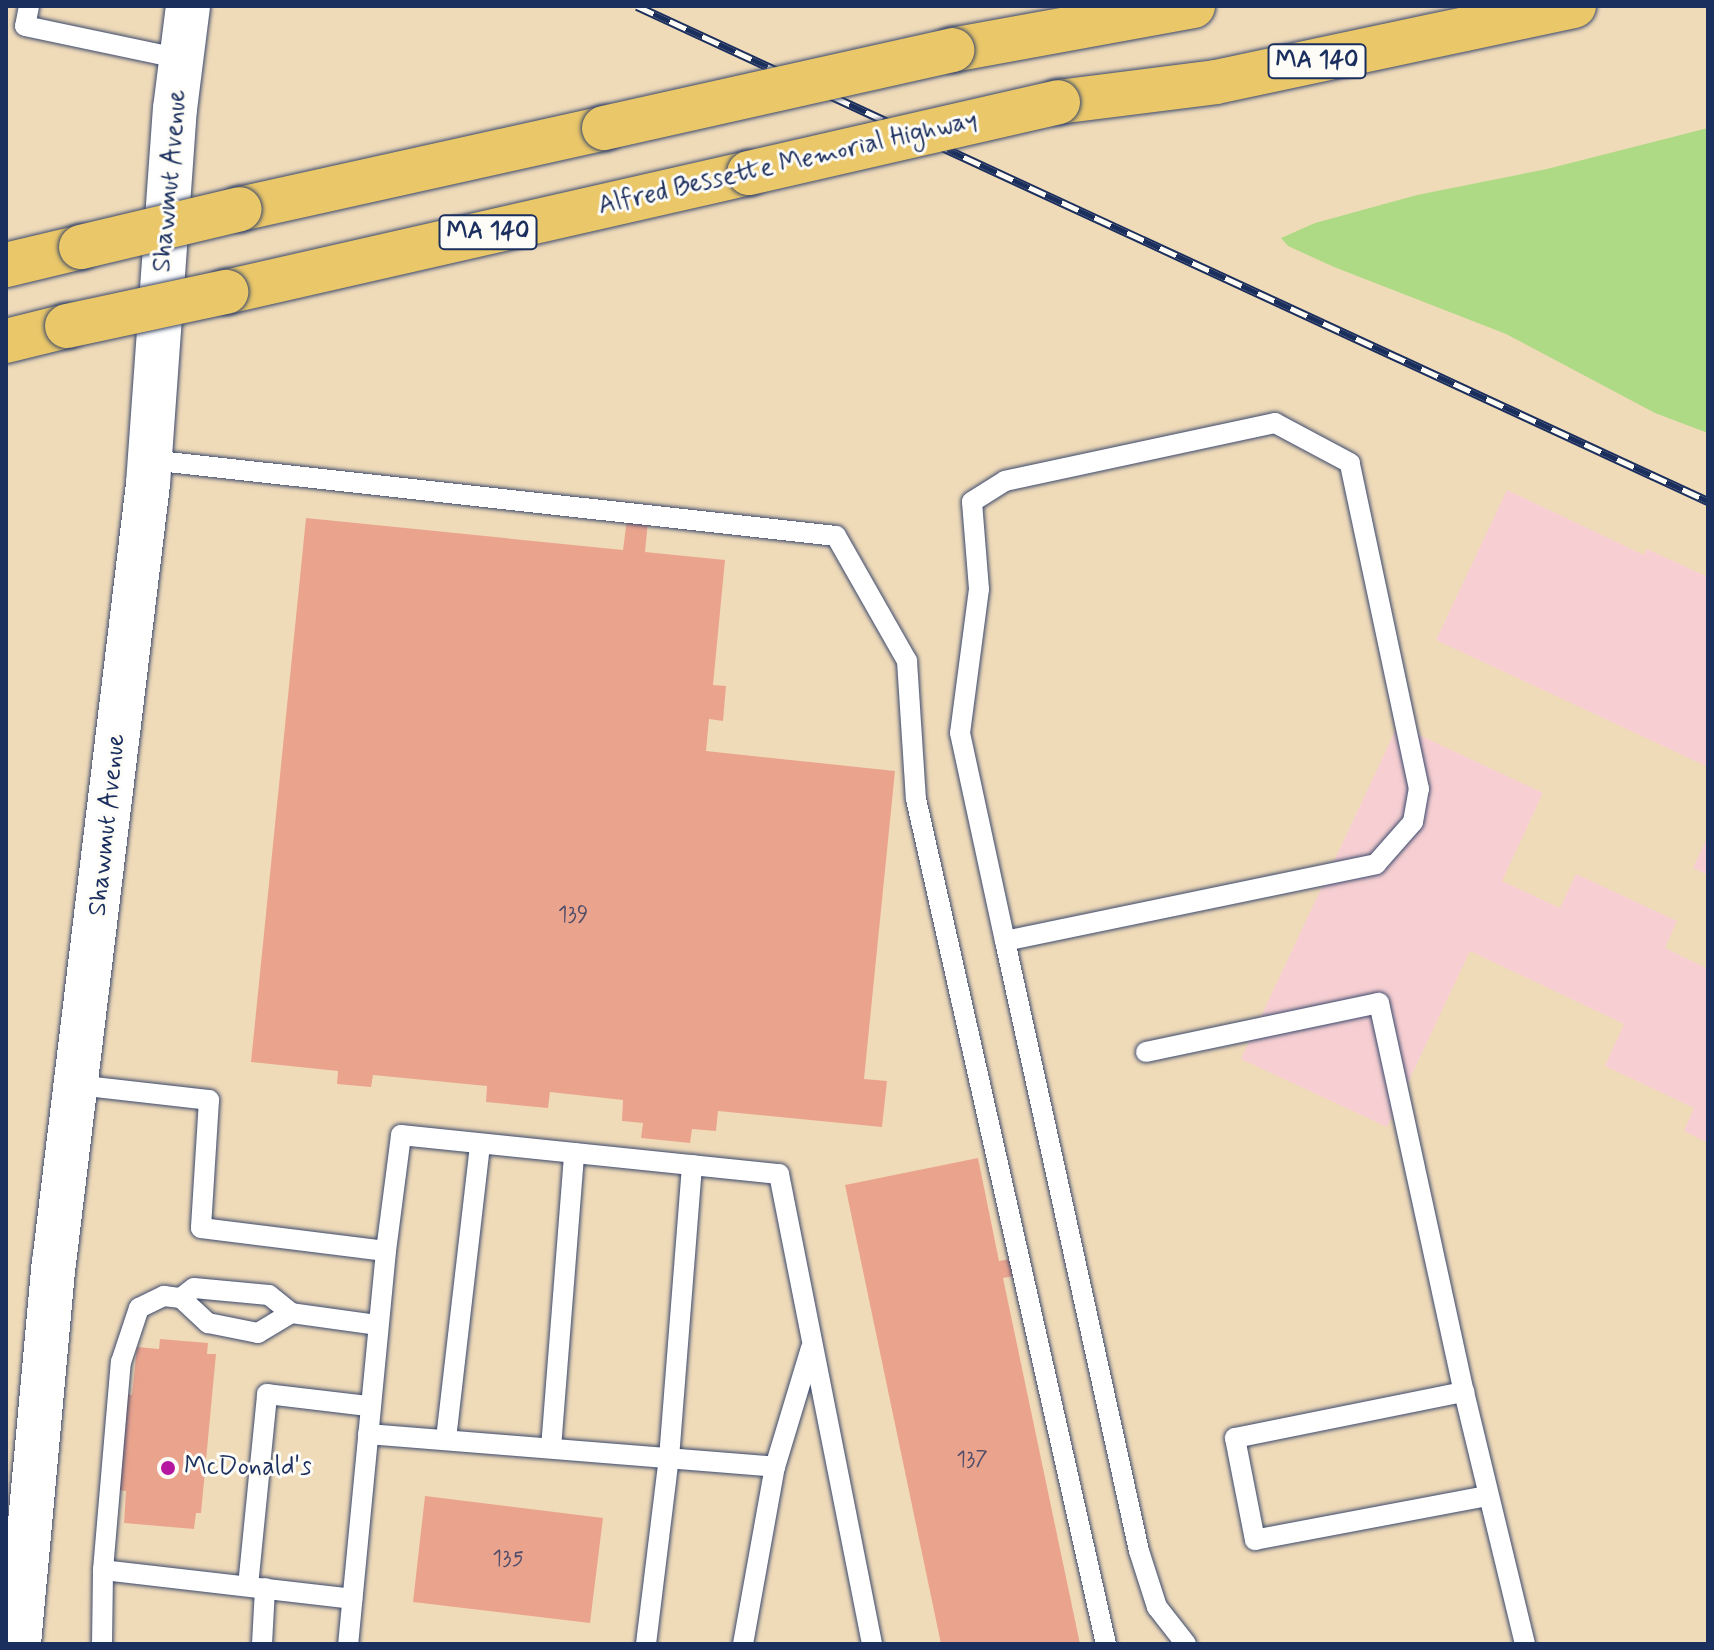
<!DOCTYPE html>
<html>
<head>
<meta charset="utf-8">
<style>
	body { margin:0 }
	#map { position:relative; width:1714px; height:1650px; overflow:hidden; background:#f0dbb9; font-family:Mynerve,sans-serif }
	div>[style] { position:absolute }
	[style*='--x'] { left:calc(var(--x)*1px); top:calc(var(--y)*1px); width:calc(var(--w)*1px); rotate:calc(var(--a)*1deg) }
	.built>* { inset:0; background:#f7cfd2 }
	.green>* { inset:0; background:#aeda85 }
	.building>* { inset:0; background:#eaa48e }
	.roads { filter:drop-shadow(0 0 2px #3b496c) drop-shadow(0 0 2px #3b496c) }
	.service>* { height:20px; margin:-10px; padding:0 10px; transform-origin:10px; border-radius:10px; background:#fff }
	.tertiary>* { height:44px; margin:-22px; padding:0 22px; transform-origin:22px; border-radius:22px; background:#fff }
	.motorway>* { height:44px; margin:-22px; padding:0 22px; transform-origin:22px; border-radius:22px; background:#eac769 }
	.rail>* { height:9px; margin-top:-4.5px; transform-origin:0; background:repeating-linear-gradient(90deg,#fdfcf7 0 18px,#1b2f5e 0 36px); box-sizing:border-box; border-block:2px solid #1b2f5e }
	.bridges { filter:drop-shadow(0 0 2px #3b496c) drop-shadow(0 0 2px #3b496c) }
	.motorway-bridge>* { height:44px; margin:-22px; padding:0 22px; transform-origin:22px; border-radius:22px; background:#eac769 }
	.dots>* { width:22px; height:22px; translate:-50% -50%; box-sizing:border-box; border:4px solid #fdfcf7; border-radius:50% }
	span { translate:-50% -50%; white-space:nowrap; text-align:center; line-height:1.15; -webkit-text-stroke:6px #fdfcf7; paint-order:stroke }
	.number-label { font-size:22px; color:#4f4c6a }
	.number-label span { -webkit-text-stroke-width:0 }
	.shield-label span { padding:2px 6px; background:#fdfcf7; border:2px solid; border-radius:6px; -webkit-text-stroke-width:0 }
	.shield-label { font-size:24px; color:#1b2f5e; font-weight:700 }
	.street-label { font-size:26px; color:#1b2f5e }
	.poi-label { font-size:26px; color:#1b2f5e }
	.left { translate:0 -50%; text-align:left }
	.frame { position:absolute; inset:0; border:8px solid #1b2f5e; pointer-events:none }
</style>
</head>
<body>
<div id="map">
	<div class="built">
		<i style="clip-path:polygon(1507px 490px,1644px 555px,1647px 549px,1708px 577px,1708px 767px,1436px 640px)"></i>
		<i style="clip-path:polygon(1398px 725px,1543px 793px,1502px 881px,1560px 908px,1576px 874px,1677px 921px,1665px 948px,1708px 969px,1708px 1143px,1684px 1131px,1694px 1108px,1605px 1066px,1624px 1024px,1470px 951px,1387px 1127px,1241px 1059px)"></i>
		<i style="clip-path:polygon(1708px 836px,1708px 875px,1693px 868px)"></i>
	</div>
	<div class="green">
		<i style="clip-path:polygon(1708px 128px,1708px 433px,1655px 413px,1506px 334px,1334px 267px,1288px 246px,1281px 238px,1315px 223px,1417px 195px,1547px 169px)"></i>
	</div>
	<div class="building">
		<i style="clip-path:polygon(306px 518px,623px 550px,627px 519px,648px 521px,645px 552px,725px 560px,713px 685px,726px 686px,723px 721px,709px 719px,706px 751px,895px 771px,864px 1079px,887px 1081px,882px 1127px,718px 1111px,716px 1131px,692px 1129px,690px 1143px,641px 1138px,643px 1123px,622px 1121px,623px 1100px,550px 1092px,548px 1108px,486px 1102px,487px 1086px,373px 1075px,371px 1087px,337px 1084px,338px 1071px,251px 1062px)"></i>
		<i style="clip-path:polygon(978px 1158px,999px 1261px,1020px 1257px,1024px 1274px,1003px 1278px,1080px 1644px,941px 1644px,845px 1185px)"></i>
		<i style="clip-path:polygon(160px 1339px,208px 1343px,207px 1354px,216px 1354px,201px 1513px,196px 1513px,194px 1529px,124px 1523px,126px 1491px,117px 1490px,125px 1394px,132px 1395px,137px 1347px,159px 1349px)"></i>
		<i style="clip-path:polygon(425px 1496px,603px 1518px,590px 1623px,413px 1602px)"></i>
	</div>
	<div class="roads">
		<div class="service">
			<i style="--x:29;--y:6;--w:20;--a:101"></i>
			<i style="--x:25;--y:26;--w:159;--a:11.9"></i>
			<i style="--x:150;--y:460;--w:690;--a:6.32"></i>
			<i style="--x:836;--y:536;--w:144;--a:60.4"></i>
			<i style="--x:907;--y:661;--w:138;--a:86.3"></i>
			<i style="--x:916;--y:799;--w:866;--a:77.33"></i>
			<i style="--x:1005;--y:941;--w:379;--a:-11.7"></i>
			<i style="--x:1376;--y:864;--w:56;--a:-48.6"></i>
			<i style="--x:1413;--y:822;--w:34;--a:-80"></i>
			<i style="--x:1419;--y:789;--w:333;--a:-102"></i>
			<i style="--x:1350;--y:463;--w:85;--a:-151.9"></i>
			<i style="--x:1275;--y:423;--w:276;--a:167.9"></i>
			<i style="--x:1005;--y:481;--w:39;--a:148"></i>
			<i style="--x:972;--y:502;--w:87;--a:85.4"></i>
			<i style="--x:979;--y:589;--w:145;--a:97.5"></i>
			<i style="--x:960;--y:733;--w:213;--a:77.8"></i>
			<i style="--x:1005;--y:941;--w:625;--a:77.61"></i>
			<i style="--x:1139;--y:1551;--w:59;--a:72.2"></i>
			<i style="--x:1157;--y:1607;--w:47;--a:51.9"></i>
			<i style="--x:1146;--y:1052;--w:238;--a:-11.9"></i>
			<i style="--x:1379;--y:1003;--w:398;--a:77.7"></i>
			<i style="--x:77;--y:1085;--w:133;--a:6.5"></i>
			<i style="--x:209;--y:1100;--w:128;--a:93.6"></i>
			<i style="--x:201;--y:1228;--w:186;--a:7.1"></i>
			<i style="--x:386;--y:1251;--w:395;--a:95.5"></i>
			<i style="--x:386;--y:1251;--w:117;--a:-82.6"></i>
			<i style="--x:401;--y:1135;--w:380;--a:5.9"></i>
			<i style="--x:779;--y:1174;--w:479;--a:78.8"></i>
			<i style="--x:181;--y:1298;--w:16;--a:-38"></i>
			<i style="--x:194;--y:1288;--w:75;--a:5.3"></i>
			<i style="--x:269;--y:1295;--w:28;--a:39"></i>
			<i style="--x:291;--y:1313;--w:87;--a:7.9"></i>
			<i style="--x:368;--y:1434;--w:408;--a:4.6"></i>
			<i style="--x:446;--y:1439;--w:297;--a:-83.4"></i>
			<i style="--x:551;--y:1448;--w:296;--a:-85.5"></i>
			<i style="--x:1487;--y:1496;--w:236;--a:169.3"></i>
			<i style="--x:1255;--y:1540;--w:104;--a:-101.1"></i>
			<i style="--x:1235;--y:1438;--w:234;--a:-11.4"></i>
			<i style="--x:1464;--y:1392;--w:259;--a:76.4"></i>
			<i style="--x:103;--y:1570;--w:209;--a:-85.1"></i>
			<i style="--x:121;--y:1362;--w:57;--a:-71.6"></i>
			<i style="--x:139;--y:1308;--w:28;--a:-26"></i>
			<i style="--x:164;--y:1296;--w:17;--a:7"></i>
			<i style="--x:181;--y:1298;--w:37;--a:43"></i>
			<i style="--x:208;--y:1323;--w:51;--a:11.3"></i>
			<i style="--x:258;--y:1333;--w:39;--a:-31"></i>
			<i style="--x:248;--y:1586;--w:193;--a:-84.3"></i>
			<i style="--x:267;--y:1394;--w:102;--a:6.8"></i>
			<i style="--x:102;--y:1644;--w:74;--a:-89.2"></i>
			<i style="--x:103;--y:1570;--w:251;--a:6.6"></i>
			<i style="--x:262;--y:1644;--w:56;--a:-86.9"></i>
			<i style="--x:646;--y:1644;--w:187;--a:-83"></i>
			<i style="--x:669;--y:1458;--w:294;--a:-85.5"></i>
			<i style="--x:743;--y:1644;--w:180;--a:-79.8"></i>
			<i style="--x:775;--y:1467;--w:124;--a:-73.2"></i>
		</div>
		<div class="tertiary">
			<i style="--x:19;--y:1644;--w:383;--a:-84.8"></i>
			<i style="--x:54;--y:1263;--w:785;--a:-83.12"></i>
			<i style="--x:148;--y:484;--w:376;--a:-85.9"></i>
			<i style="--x:175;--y:109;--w:104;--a:-82.8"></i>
		</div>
		<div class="motorway">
			<i style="--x:952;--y:50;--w:245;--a:-10.3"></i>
			<i style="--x:1058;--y:102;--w:159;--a:-7.2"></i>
			<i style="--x:1216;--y:82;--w:366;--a:-12"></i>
			<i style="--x:240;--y:209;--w:373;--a:-12.5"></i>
			<i style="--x:6;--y:265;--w:77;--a:-13.5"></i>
			<i style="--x:226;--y:292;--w:536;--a:-12.82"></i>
			<i style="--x:6;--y:341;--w:63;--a:-13.8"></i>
		</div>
	</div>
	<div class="rail">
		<i style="--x:637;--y:6;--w:1180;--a:24.81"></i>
	</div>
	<div class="bridges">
		<div class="motorway-bridge">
			<i style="--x:604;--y:128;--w:357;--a:-12.6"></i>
			<i style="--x:749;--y:173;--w:317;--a:-12.9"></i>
			<i style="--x:81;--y:247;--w:163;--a:-13.4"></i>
			<i style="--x:67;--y:326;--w:163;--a:-12.1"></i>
		</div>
	</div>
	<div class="dots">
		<i style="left:168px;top:1468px;background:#b5179e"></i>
	</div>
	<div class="number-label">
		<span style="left:573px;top:916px">139</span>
		<span style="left:972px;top:1461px">137</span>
		<span style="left:508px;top:1560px">135</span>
	</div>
	<div class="shield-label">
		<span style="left:1317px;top:61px">MA 140</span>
		<span style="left:488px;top:232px">MA 140</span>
	</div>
	<div class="street-label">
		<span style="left:788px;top:164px;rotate:-13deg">Alfred Bessette Memorial Highway</span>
		<span style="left:171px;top:181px;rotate:-85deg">Shawmut Avenue</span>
		<span style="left:108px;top:825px;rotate:-84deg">Shawmut Avenue</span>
	</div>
	<div class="poi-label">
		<span class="left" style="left:184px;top:1468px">McDonald's</span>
	</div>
	<div class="frame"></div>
</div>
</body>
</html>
